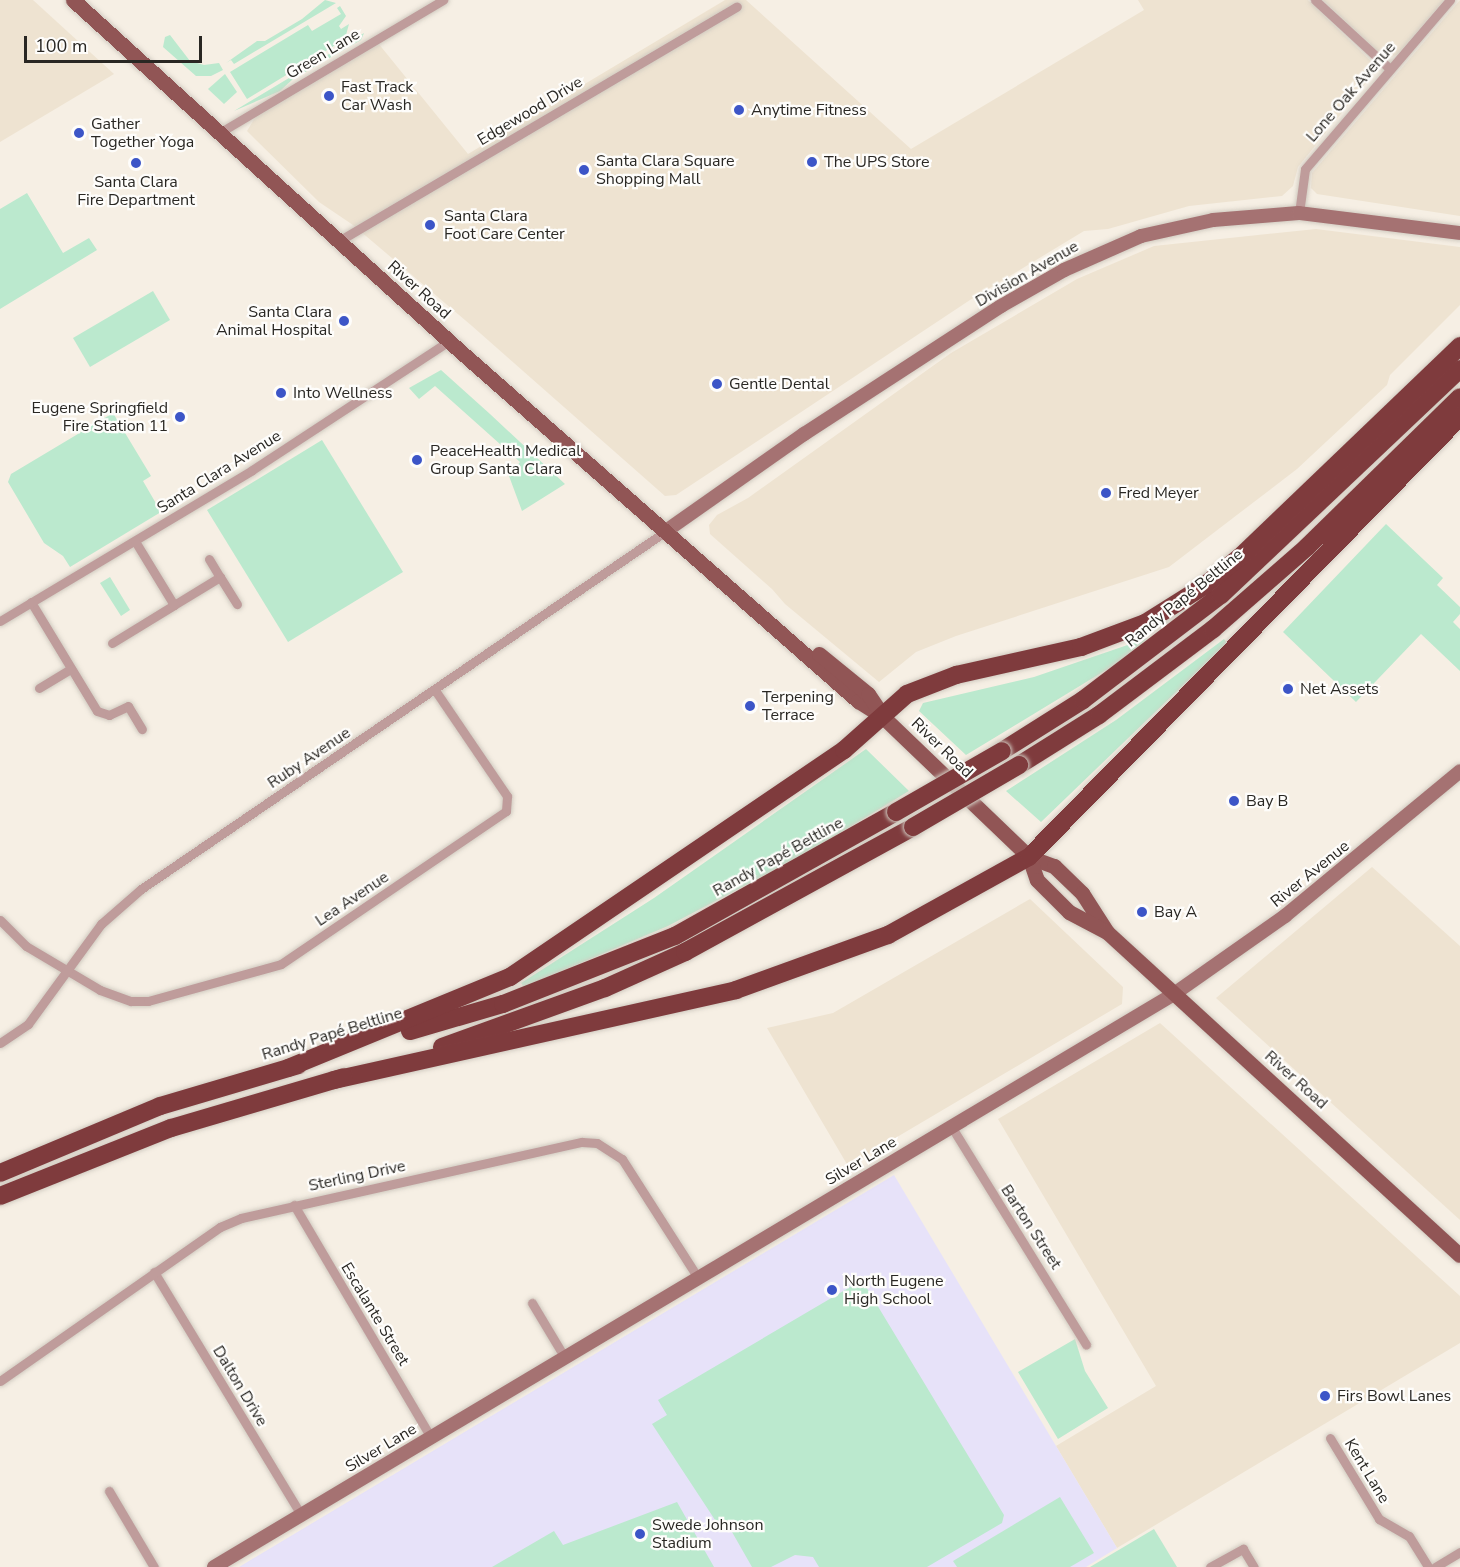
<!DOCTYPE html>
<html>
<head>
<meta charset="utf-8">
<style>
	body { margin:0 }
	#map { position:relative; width:1460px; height:1567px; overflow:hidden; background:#f6efe4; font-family:"Nunito Sans",sans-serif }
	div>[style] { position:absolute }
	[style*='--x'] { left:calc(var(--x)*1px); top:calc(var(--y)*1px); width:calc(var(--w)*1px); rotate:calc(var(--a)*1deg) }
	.built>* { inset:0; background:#eee3d1 }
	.education>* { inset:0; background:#e7e2f9 }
	.green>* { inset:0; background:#bbe9ce }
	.roads { filter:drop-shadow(0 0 2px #d1cbc1) drop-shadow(0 0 2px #d1cbc1) }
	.street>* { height:9px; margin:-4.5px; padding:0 4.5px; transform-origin:4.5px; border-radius:4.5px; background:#bf9c9b }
	.secondary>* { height:14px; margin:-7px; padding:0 7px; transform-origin:7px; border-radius:7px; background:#a57272 }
	.primary>* { height:15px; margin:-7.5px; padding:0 7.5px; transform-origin:7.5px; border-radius:7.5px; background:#915555 }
	.highway>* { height:18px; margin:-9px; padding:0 9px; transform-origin:9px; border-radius:9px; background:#7f3b3d }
	.bridges { filter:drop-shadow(0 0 2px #d1cbc1) drop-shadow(0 0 2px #d1cbc1) }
	.highway-bridge>* { height:18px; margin:-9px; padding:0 9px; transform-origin:9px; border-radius:9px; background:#7f3b3d }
	.dots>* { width:16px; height:16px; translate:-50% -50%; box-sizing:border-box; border:3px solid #fefdfb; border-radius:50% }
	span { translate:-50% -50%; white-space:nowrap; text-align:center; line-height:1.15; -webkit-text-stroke:4.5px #fefdfb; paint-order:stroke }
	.street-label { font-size:16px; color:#292723 }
	.poi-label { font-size:16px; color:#292723 }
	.left { translate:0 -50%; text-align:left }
	.right { translate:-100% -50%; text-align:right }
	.scale { position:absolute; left:24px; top:36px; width:178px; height:27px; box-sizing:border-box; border:3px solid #292723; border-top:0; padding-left:8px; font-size:18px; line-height:21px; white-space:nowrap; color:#292723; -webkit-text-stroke:4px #fefdfb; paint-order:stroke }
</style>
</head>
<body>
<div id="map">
	<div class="built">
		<i style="clip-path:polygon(0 0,33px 0,114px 74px,0 142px)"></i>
		<i style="clip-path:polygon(725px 0,746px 0,911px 149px,1144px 10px,1138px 0,1308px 0,1378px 68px,1298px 167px,1293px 186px,1282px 196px,1189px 206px,1108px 229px,1084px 231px,970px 300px,676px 495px,665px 496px,472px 326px,353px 225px,319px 202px,247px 131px,256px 116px,378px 43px,468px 154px)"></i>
		<i style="clip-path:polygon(1323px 0,1444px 0,1398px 54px,1390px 58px,1383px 56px)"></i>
		<i style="clip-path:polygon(1460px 0,1460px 216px,1317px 194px,1311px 188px,1312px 173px)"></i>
		<i style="clip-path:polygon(1316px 229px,1460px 247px,1460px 305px,1390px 375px,1387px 385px,1297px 469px,1169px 567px,956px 636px,916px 652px,879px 682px,785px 604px,772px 589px,710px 534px,709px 525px,717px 515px,748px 498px,951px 353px,1077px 279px,1154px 246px)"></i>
		<i style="clip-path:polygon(1372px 867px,1460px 946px,1460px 1220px,1216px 998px)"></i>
		<i style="clip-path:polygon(1030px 899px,1123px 987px,1122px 1004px,848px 1166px,767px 1028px,833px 1013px)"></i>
		<i style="clip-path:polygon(1160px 1023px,1460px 1296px,1460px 1343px,1117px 1548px,1056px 1446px,1156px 1386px,998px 1119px)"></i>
	</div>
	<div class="education">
		<i style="clip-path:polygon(894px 1175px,1117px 1548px,1086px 1567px,239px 1567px)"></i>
	</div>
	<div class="green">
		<i style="clip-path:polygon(325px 0,336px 3px,234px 64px,231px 60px,226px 63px,257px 41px,265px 41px,302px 19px)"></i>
		<i style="clip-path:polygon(340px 6px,346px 16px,339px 26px,341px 29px,349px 24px,346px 35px,355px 33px,247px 99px,230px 72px,308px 25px,312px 31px,341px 14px,337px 8px)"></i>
		<i style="clip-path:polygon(364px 33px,361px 40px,293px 79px,280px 91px,234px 111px)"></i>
		<i style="clip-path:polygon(170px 35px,190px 61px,204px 65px,219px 63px,223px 70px,211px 76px,196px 76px,163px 47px,165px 37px)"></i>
		<i style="clip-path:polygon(225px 74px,237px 92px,224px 104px,208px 89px)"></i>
		<i style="clip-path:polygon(27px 193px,63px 253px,89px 238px,97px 250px,0 309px,0 209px)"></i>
		<i style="clip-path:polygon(153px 291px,170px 320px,90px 367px,73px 338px)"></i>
		<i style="clip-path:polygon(441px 370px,490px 414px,565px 484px,522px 511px,509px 476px,520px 462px,435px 386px,419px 399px,409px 388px)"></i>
		<i style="clip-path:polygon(113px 413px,151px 476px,143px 481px,161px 512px,70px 567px,63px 556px,44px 543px,8px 482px,11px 474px)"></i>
		<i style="clip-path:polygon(322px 440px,403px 572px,288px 642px,207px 510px)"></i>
		<i style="clip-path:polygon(1386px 524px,1443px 578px,1437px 585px,1460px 607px,1460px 614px,1453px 622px,1460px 629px,1460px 671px,1421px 634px,1356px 702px,1283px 632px)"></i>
		<i style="clip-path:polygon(110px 577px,130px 610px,121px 616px,100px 583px)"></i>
		<i style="clip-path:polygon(1148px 638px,1116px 664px,966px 755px,919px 711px,923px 703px,1034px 677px)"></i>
		<i style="clip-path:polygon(1224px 639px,1227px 643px,1041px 822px,1006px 791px,1116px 720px)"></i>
		<i style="clip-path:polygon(866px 749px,909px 791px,807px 853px,668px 926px,524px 987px,521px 983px,654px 898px)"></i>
		<i style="clip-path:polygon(862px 1280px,1004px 1515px,1002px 1523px,927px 1567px,819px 1567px,813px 1557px,795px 1555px,771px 1567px,752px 1567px,732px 1532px,719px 1526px,652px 1424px,667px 1415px,658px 1400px)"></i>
		<i style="clip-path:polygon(1075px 1339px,1085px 1371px,1108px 1408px,1058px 1439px,1018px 1372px)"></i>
		<i style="clip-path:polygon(1060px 1497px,1094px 1553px,1070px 1567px,957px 1567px,953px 1561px)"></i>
		<i style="clip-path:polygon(677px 1502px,714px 1567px,492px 1567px,554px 1531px,563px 1545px)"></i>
		<i style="clip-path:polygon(1154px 1529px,1177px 1567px,1090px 1567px)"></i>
	</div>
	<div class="roads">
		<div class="street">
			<i style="--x:1315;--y:0;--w:102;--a:42.6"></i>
			<i style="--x:219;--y:133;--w:261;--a:-30.7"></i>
			<i style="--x:1299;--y:213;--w:44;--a:-82.2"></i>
			<i style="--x:1305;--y:169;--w:223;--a:-49.4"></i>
			<i style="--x:337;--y:242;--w:464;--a:-30.5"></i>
			<i style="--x:209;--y:559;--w:21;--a:59"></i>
			<i style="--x:31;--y:602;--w:127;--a:58.8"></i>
			<i style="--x:97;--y:711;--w:13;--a:18"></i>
			<i style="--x:109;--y:715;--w:21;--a:-25"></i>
			<i style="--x:128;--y:706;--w:27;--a:59"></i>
			<i style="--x:174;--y:605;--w:54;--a:-31.3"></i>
			<i style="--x:220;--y:577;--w:32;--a:58"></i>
			<i style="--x:0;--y:621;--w:294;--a:-30.9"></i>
			<i style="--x:252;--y:470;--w:235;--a:-33.2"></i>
			<i style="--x:112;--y:643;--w:73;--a:-31.5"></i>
			<i style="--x:174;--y:605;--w:75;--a:-121.4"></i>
			<i style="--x:39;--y:688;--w:37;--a:-31"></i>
			<i style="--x:0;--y:920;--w:37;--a:45"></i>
			<i style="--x:26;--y:946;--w:86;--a:30.7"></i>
			<i style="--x:100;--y:990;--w:33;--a:20"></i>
			<i style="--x:131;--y:1001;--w:17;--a:0"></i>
			<i style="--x:148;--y:1001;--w:138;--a:-15.5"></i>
			<i style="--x:281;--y:964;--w:272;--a:-34.2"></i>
			<i style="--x:506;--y:811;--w:15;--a:-86"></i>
			<i style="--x:507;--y:796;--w:128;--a:-124.2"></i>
			<i style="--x:0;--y:1043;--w:34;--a:-34"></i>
			<i style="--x:28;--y:1024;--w:124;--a:-53.9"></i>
			<i style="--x:101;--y:924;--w:53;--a:-41.2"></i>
			<i style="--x:141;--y:889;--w:635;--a:-34.29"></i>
			<i style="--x:951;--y:1126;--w:257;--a:58.3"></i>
			<i style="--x:294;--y:1205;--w:270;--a:59.5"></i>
			<i style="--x:154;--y:1272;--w:284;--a:58.8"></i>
			<i style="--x:532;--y:1303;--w:64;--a:59"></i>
			<i style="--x:0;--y:1381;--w:269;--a:-35"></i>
			<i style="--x:220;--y:1227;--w:23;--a:-23"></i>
			<i style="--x:241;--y:1218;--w:349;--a:-12.6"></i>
			<i style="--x:582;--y:1142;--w:15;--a:4"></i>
			<i style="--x:597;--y:1143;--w:30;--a:33"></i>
			<i style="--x:622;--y:1159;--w:141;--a:57.4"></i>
			<i style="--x:1330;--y:1438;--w:95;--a:58.8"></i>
			<i style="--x:1379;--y:1519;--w:34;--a:30"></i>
			<i style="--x:1409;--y:1536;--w:36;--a:58"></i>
			<i style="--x:109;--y:1491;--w:88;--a:59.4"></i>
			<i style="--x:1210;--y:1567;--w:38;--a:-29"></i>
			<i style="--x:1243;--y:1549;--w:21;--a:59"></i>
			<i style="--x:1435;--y:1567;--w:29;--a:-31"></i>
		</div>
		<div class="secondary">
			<i style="--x:666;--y:531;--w:169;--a:-35.1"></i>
			<i style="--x:804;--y:434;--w:235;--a:-33"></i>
			<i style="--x:1001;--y:306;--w:73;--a:-29.7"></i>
			<i style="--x:1064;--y:270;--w:84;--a:-23.8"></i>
			<i style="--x:1141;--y:236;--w:74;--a:-12.5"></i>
			<i style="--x:1213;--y:220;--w:86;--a:-4.7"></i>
			<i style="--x:1299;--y:213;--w:162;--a:7.1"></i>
			<i style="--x:214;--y:1567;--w:1118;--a:-30.83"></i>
			<i style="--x:1174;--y:994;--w:136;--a:-35.1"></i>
			<i style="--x:1285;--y:916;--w:227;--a:-39.6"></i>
		</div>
		<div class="primary">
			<i style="--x:73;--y:0;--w:524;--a:42.21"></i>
			<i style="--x:461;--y:352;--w:529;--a:41.32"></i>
			<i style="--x:858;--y:701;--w:28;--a:32"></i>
			<i style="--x:882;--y:716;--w:204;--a:43.8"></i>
			<i style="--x:1029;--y:857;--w:27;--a:20"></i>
			<i style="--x:1054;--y:866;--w:39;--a:44"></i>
			<i style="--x:1082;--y:893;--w:46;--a:57.3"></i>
			<i style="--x:819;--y:654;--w:63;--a:39.2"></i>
			<i style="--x:868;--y:694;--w:23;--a:56"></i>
			<i style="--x:1029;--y:857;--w:24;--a:71"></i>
			<i style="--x:1037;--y:880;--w:45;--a:45"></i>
			<i style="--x:1069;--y:912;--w:43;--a:27.8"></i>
			<i style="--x:1107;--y:932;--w:478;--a:42.5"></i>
		</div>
		<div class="highway">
			<i style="--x:1002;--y:751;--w:96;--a:-32.2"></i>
			<i style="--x:1083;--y:700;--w:173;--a:-37.3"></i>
			<i style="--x:1221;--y:595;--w:329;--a:-43.4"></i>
			<i style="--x:1019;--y:765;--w:94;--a:-32"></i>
			<i style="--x:1099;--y:715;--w:143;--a:-37"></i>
			<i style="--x:1213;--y:629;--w:125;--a:-41.1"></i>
			<i style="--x:1307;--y:547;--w:214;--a:-44.4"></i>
			<i style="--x:410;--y:1031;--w:97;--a:-16.2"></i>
			<i style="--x:503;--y:1004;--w:185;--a:-21.6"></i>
			<i style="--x:675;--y:936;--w:253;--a:-29.3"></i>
			<i style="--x:442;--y:1047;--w:173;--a:-19.9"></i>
			<i style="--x:605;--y:988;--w:88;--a:-24.2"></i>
			<i style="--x:685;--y:952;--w:260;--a:-28.7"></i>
			<i style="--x:288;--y:1068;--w:240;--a:-22.3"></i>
			<i style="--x:510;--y:977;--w:404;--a:-34.2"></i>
			<i style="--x:844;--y:750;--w:84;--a:-41.6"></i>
			<i style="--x:907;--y:694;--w:53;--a:-21.2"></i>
			<i style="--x:956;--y:675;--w:128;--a:-12.6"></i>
			<i style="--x:1081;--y:647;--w:68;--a:-20.6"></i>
			<i style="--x:1145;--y:623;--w:70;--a:-32.1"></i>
			<i style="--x:1204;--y:586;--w:46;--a:-38.9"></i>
			<i style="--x:1240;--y:557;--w:305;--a:-43.8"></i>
			<i style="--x:334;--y:1080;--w:412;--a:-12.6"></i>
			<i style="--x:736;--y:990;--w:162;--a:-19.9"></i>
			<i style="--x:888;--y:935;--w:161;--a:-29"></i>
			<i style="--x:1029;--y:857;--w:616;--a:-45.59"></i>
			<i style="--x:0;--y:1173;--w:173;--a:-22.7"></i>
			<i style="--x:160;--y:1106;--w:144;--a:-16.5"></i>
			<i style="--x:0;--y:1196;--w:184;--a:-21.7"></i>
			<i style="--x:171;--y:1128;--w:180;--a:-16.4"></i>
		</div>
	</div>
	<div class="bridges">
		<div class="highway-bridge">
			<i style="--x:896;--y:812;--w:122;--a:-29.9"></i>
			<i style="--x:913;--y:827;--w:123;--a:-30.3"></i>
		</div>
	</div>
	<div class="dots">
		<i style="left:329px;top:96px;background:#3c55c7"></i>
		<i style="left:739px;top:110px;background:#3c55c7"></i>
		<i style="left:79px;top:133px;background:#3c55c7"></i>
		<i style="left:812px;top:162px;background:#3c55c7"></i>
		<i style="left:136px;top:163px;background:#3c55c7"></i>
		<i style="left:584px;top:170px;background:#3c55c7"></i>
		<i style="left:430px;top:225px;background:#3c55c7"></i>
		<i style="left:344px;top:321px;background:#3c55c7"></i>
		<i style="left:717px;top:384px;background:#3c55c7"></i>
		<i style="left:281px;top:393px;background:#3c55c7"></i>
		<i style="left:180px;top:417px;background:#3c55c7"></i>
		<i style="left:417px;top:460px;background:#3c55c7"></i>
		<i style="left:1106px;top:493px;background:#3c55c7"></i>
		<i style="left:1288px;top:689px;background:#3c55c7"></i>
		<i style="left:750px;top:706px;background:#3c55c7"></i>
		<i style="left:1234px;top:801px;background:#3c55c7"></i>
		<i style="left:1142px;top:912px;background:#3c55c7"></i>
		<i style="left:832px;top:1290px;background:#3c55c7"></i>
		<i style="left:1325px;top:1396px;background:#3c55c7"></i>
		<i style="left:640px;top:1534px;background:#3c55c7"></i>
	</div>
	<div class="street-label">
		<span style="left:323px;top:54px;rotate:-31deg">Green Lane</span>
		<span style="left:1351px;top:92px;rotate:-49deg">Lone Oak Avenue</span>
		<span style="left:530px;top:111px;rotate:-31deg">Edgewood Drive</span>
		<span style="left:1027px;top:274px;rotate:-30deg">Division Avenue</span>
		<span style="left:419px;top:290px;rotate:42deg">River Road</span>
		<span style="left:219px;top:472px;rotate:-32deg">Santa Clara Avenue</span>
		<span style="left:1184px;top:598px;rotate:-39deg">Randy Papé Beltline</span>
		<span style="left:942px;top:748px;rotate:44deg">River Road</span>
		<span style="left:309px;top:758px;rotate:-34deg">Ruby Avenue</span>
		<span style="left:778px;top:857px;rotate:-29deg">Randy Papé Beltline</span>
		<span style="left:1310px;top:874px;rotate:-39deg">River Avenue</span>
		<span style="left:352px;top:899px;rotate:-34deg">Lea Avenue</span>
		<span style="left:332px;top:1034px;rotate:-17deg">Randy Papé Beltline</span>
		<span style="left:1296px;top:1080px;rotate:42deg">River Road</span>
		<span style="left:861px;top:1161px;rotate:-31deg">Silver Lane</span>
		<span style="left:357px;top:1176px;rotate:-12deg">Sterling Drive</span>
		<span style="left:1031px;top:1227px;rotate:57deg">Barton Street</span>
		<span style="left:375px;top:1314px;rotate:59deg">Escalante Street</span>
		<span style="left:240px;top:1386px;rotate:59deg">Dalton Drive</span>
		<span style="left:381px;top:1448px;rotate:-31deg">Silver Lane</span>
		<span style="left:1367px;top:1471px;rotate:59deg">Kent Lane</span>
	</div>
	<div class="poi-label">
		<span class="left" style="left:341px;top:96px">Fast Track<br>Car Wash</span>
		<span class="left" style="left:751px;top:110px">Anytime Fitness</span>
		<span class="left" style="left:91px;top:133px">Gather<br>Together Yoga</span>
		<span class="left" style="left:596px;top:170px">Santa Clara Square<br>Shopping Mall</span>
		<span class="left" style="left:824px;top:162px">The UPS Store</span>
		<span style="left:136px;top:191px">Santa Clara<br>Fire Department</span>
		<span class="left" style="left:444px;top:225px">Santa Clara<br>Foot Care Center</span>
		<span class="right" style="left:332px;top:321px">Santa Clara<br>Animal Hospital</span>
		<span class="left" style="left:729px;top:384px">Gentle Dental</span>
		<span class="left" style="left:293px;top:393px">Into Wellness</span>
		<span class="right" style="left:168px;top:417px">Eugene Springfield<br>Fire Station 11</span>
		<span class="left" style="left:430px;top:460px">PeaceHealth Medical<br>Group Santa Clara</span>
		<span class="left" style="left:1118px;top:493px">Fred Meyer</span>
		<span class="left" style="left:1300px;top:689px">Net Assets</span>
		<span class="left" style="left:762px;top:706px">Terpening<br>Terrace</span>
		<span class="left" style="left:1246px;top:801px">Bay B</span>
		<span class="left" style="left:1154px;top:912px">Bay A</span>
		<span class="left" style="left:844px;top:1290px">North Eugene<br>High School</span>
		<span class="left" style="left:1337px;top:1396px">Firs Bowl Lanes</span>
		<span class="left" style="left:652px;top:1534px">Swede Johnson<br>Stadium</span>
	</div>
	<div class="scale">100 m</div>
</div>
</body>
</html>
